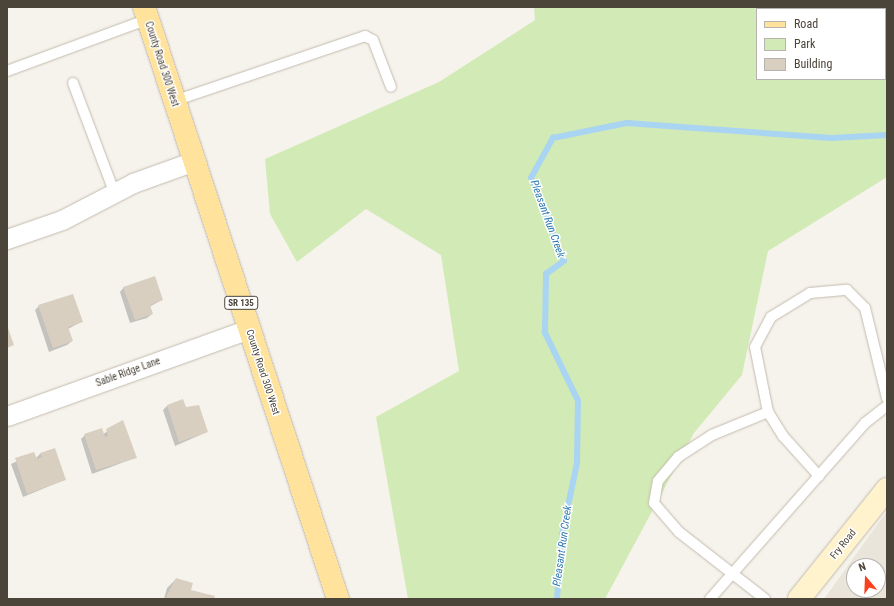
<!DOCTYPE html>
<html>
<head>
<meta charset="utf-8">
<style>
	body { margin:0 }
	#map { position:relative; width:894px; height:606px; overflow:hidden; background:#f6f3ec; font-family:"Roboto Condensed",sans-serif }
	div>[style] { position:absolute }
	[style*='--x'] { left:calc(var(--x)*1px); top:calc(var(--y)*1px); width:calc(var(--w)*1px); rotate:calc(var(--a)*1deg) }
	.residential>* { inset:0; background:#eae5da }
	.green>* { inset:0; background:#d2eab5 }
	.shadow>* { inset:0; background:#0003 }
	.stream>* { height:5.5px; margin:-2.75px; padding:0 2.75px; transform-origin:2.75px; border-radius:2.75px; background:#a9d4f2 }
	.building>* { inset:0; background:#d8cfc1 }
	.roads { filter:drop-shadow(0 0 1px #c2bbae) drop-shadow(0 0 1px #c2bbae) }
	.lane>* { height:10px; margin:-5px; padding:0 5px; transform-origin:5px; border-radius:5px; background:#fff }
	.street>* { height:19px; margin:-9.5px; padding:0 9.5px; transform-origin:9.5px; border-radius:9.5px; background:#fff }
	.secondary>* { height:22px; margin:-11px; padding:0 11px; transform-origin:11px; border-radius:11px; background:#fff3cd }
	.primary>* { height:22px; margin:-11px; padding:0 11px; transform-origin:11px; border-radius:11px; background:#ffe39c }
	span { translate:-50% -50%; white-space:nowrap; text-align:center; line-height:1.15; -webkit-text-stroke:3px #fff; paint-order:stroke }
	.shield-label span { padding:1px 3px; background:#fff; border:1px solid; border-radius:3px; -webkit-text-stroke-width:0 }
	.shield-label { font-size:9px; color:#4b4439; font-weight:700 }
	.street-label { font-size:10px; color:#4b4439 }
	.water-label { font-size:11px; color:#2e7ab2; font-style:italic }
	.frame { position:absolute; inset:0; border:8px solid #4b4439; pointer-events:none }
	.legend { position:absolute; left:756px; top:8px; width:130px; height:72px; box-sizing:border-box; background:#fff; border:1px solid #b7b4b0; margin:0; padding:5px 7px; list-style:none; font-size:12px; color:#4b4439 }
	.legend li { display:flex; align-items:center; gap:8px; height:20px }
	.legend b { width:20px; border:1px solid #b7b4b0 }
	.north { position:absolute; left:846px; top:558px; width:40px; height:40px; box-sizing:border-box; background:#fff; border:1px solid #b7b4b0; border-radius:50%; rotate:341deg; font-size:11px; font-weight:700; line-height:16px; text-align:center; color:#4b4439 }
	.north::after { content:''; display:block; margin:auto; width:14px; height:18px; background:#fc3f1d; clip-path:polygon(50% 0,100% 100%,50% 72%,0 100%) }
</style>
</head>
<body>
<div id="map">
	<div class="residential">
		<i style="clip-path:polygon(evenodd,887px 511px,887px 599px,824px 599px,887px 511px,854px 566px,878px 566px,878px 590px,854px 590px,854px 566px)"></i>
	</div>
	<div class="green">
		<i style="clip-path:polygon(evenodd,534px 7px,887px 7px,887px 177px,768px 251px,742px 375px,694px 433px,605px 599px,408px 599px,376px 417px,459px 371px,441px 255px,366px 209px,297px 262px,270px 214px,265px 159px,439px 82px,535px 20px,534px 7px,757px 9px,885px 9px,885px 79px,757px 79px,757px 9px)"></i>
	</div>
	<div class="shadow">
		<i style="clip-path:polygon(124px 287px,162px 300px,149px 307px,152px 314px,147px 318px,130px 323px,120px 292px)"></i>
		<i style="clip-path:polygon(39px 306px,81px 322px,68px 329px,72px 341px,67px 345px,49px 352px,35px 310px)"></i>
		<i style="clip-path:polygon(167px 406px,185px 408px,207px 432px,175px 446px,163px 410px)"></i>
		<i style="clip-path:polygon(123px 422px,135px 458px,92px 474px,81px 439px,85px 435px,103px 434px)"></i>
		<i style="clip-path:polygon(34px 453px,35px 459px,41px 453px,64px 480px,23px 497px,11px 464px)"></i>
		<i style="clip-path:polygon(176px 579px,189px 590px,213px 599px,164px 599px,167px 588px)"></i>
	</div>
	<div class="stream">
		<i style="--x:557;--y:599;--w:64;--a:-85.5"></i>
		<i style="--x:562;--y:535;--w:74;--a:-78.2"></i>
		<i style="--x:577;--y:463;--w:62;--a:-89.1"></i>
		<i style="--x:578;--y:401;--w:76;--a:-115.9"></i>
		<i style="--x:545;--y:333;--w:59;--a:-89"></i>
		<i style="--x:546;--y:274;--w:22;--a:-36"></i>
		<i style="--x:564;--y:261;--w:89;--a:-111.7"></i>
		<i style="--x:531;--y:178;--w:46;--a:-61.2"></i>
		<i style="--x:553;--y:138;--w:76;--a:-11.5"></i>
		<i style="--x:627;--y:123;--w:205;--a:4.2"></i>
		<i style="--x:831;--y:138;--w:56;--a:-3.1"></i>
	</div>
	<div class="building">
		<i style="clip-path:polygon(155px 276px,163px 300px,150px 305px,153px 314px,135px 320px,123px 287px)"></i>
		<i style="clip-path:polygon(73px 294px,83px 322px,68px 327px,73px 341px,53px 348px,38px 305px)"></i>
		<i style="clip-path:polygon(7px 325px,14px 345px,7px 348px)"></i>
		<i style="clip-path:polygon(183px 399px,186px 407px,199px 405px,208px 432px,179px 442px,167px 405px)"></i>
		<i style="clip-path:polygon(123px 420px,137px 458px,96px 470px,84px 434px,102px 428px,105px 437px,108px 436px,106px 429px)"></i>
		<i style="clip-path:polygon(55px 448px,66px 480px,27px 494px,15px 458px,34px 452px,37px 459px,42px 457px,40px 453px)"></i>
		<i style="clip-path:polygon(176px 578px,193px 583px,191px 590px,215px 596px,214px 599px,165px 599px)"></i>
	</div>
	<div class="roads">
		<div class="lane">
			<i style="--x:7;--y:71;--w:150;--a:-20.2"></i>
			<i style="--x:73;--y:83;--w:119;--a:69.3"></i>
			<i style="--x:174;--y:101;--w:202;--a:-18.8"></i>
			<i style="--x:365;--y:36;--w:9;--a:27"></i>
			<i style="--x:373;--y:40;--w:50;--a:69"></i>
			<i style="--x:819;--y:476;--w:54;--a:-132"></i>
			<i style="--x:783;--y:436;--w:28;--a:-122"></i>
			<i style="--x:768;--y:412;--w:66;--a:-101.3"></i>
			<i style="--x:755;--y:347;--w:34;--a:-62"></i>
			<i style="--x:771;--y:317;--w:46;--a:-31.6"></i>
			<i style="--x:810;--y:293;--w:37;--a:-5"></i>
			<i style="--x:847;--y:290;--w:25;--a:45"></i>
			<i style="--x:865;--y:308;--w:93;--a:76.3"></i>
			<i style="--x:710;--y:599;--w:235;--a:-48.6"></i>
			<i style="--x:865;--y:423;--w:28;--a:-38"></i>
			<i style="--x:765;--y:599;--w:109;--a:-142.1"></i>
			<i style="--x:679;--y:532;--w:38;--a:-131"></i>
			<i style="--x:654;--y:503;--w:22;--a:-80"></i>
			<i style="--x:658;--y:481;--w:31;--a:-50"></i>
			<i style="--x:678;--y:457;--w:40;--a:-32.9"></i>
			<i style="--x:712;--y:435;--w:61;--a:-22.3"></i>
		</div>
		<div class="street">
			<i style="--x:7;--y:239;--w:58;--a:-19.1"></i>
			<i style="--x:62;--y:220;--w:80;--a:-27.5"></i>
			<i style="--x:133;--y:183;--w:65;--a:-19.8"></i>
			<i style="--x:7;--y:416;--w:257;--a:-19.8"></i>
		</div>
		<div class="secondary">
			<i style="--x:799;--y:599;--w:141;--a:-51.3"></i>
		</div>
		<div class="primary">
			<i style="--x:144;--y:7;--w:623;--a:71.86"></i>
		</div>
	</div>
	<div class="shield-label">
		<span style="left:241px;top:303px">SR 135</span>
	</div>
	<div class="street-label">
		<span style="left:162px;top:64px;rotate:72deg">County Road 300 West</span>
		<span style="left:128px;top:372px;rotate:-20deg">Sable Ridge Lane</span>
		<span style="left:263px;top:372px;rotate:72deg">County Road 300 West</span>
		<span style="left:843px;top:544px;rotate:-51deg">Fry Road</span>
	</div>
	<div class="water-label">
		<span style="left:547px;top:219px;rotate:70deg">Pleasant Run Creek</span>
		<span style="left:563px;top:546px;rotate:-82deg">Pleasant Run Creek</span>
	</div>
	<div class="frame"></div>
	<ul class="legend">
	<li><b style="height:5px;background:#ffe39c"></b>Road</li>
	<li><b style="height:11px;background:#d2eab5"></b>Park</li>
	<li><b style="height:11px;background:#d8cfc1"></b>Building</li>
	</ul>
	<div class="north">N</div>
</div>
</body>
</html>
